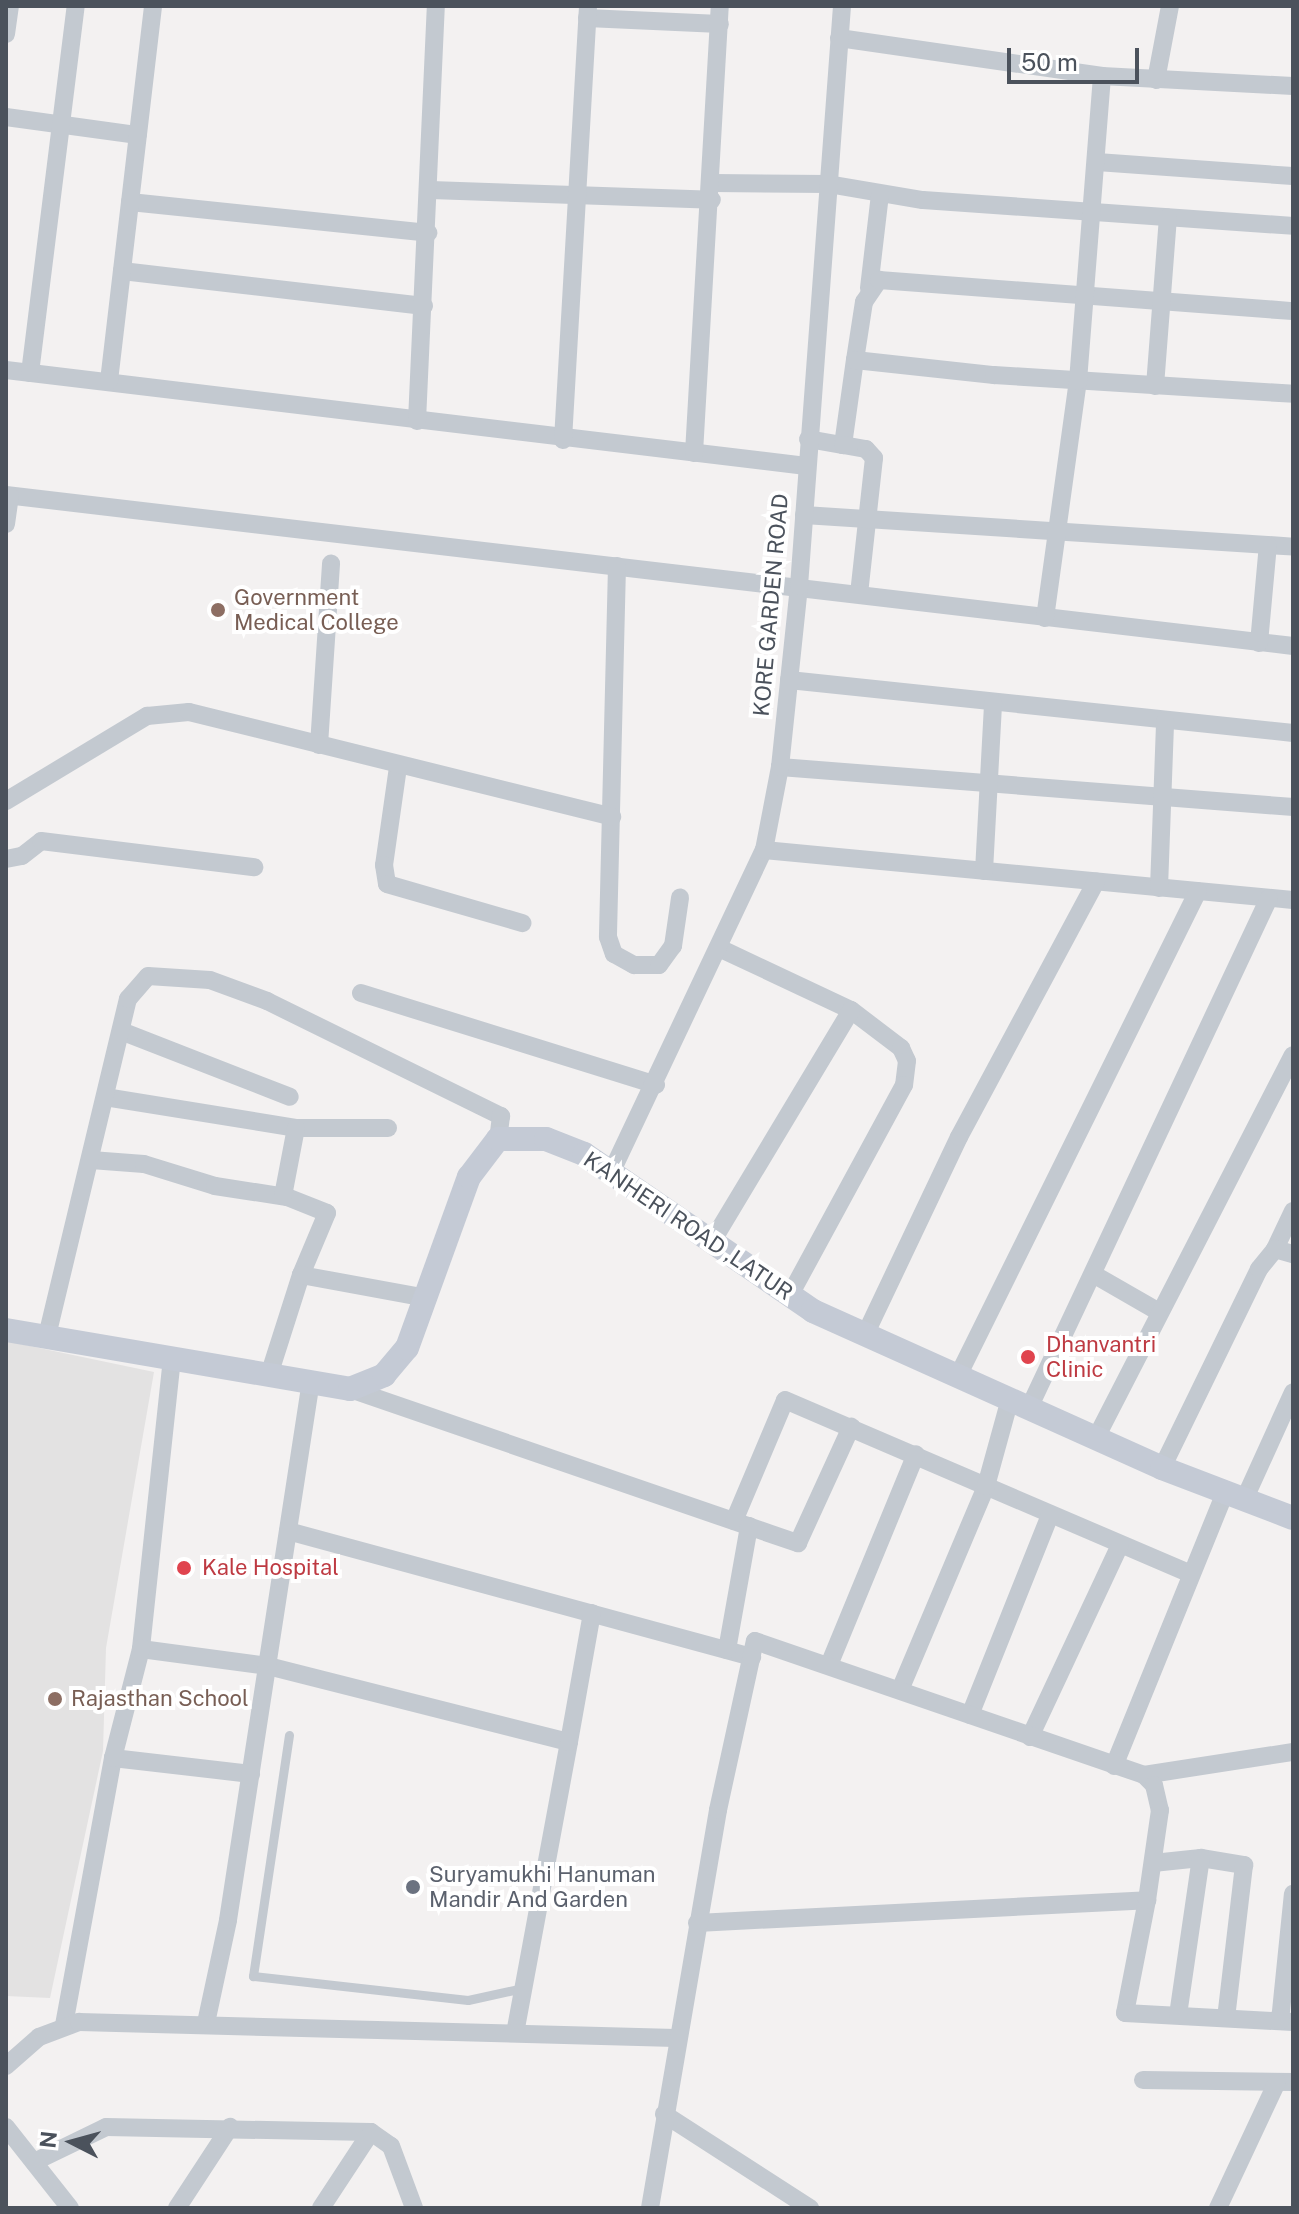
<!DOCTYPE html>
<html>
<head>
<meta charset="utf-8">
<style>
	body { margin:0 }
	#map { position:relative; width:1299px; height:2214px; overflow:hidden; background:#f3f1f1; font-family:"Public Sans",sans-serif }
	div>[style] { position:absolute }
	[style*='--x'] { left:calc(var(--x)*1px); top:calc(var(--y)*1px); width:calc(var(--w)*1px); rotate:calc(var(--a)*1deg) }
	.education>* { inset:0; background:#e3e2e2 }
	.lane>* { height:9px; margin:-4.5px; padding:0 4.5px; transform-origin:4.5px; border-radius:4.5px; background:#c3c9d0 }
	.street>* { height:18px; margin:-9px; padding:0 9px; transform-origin:9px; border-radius:9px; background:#c3c9d0 }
	.secondary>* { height:24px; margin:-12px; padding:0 12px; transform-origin:12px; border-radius:12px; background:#c4cad5 }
	.dots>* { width:22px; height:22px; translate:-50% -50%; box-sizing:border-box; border:4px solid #fff; border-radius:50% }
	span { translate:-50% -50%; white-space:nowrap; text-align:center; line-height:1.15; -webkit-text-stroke:8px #fff; paint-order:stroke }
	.education-label { font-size:22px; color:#785e54 }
	.left { translate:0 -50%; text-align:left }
	.street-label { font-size:22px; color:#4b525c }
	.health-label { font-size:22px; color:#be3a42 }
	.worship-label { font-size:22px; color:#5b616d }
	.frame { position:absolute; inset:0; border:8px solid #4b525c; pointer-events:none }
	.north { position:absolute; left:32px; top:2102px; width:80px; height:80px; -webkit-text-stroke:6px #fff; paint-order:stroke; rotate:276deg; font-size:22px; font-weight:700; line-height:32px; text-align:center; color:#4b525c }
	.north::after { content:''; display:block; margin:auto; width:28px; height:36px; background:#4b525c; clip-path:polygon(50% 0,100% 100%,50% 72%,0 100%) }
	.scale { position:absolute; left:1007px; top:48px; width:132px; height:36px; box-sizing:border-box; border:4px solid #4b525c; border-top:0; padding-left:10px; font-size:24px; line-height:28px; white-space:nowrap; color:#4b525c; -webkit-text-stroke:6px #fff; paint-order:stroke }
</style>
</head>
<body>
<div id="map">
	<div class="education">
		<i style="clip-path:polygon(6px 1341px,154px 1372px,106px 1648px,103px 1751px,50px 1998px,6px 1996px)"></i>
	</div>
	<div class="lane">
		<i style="--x:289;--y:1735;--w:244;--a:98.5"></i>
		<i style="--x:253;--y:1976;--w:216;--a:6.4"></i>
		<i style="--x:468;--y:2000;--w:56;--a:-12.3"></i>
	</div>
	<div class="street">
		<i style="--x:587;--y:18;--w:133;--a:2.6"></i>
		<i style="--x:6;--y:34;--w:28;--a:-82"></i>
		<i style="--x:839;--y:38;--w:266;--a:8.2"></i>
		<i style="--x:1102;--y:76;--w:191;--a:3"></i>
		<i style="--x:1156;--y:80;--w:75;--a:-79.3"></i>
		<i style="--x:6;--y:117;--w:133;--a:7.8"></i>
		<i style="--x:1097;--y:162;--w:196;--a:4.1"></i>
		<i style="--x:713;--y:183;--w:115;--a:0.5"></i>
		<i style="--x:828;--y:184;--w:96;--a:9.6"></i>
		<i style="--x:923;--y:200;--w:371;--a:4"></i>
		<i style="--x:431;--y:190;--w:281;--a:2"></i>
		<i style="--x:130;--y:202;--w:300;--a:5.9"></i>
		<i style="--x:122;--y:271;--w:304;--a:6.6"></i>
		<i style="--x:869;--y:288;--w:94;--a:-83.3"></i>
		<i style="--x:855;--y:360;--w:59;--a:-81.2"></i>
		<i style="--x:864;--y:302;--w:27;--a:-56"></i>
		<i style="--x:879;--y:280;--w:415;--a:4.3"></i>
		<i style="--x:6;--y:370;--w:806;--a:6.84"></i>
		<i style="--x:30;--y:373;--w:370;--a:-82.9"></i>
		<i style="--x:109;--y:381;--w:378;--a:-83.3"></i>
		<i style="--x:1155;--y:386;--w:169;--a:-85.6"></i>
		<i style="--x:417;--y:421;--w:415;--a:-87.4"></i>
		<i style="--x:808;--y:439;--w:36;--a:10"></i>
		<i style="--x:843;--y:445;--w:86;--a:-82"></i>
		<i style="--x:855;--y:360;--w:140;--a:6.2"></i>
		<i style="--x:994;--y:375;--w:300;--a:3.6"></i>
		<i style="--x:563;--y:440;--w:435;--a:-86.7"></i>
		<i style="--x:843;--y:445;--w:23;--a:10"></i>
		<i style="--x:866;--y:449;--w:12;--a:48"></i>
		<i style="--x:874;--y:458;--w:137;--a:96.3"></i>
		<i style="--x:694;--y:453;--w:448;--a:-86.7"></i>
		<i style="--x:6;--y:495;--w:1296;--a:6.69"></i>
		<i style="--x:804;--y:515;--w:490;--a:3.7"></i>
		<i style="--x:6;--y:524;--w:28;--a:-82"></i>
		<i style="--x:617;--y:566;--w:371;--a:91.4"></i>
		<i style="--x:608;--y:937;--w:18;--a:71"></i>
		<i style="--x:614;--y:954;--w:23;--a:29"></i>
		<i style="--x:634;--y:965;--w:25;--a:0"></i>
		<i style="--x:659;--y:965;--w:24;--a:-54"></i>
		<i style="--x:673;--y:946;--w:49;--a:-81.7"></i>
		<i style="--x:1045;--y:618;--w:239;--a:-82.1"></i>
		<i style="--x:1078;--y:381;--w:306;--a:-85.5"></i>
		<i style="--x:1259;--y:643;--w:98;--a:-84.8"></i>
		<i style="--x:789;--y:680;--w:507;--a:6"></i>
		<i style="--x:319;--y:745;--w:182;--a:-86.2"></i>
		<i style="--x:398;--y:767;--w:99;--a:98.1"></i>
		<i style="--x:384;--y:865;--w:19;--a:81"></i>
		<i style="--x:387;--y:884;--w:141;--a:16.1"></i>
		<i style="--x:780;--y:767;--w:515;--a:4.46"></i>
		<i style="--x:6;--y:801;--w:165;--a:-31.1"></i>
		<i style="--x:147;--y:716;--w:42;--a:-5.4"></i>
		<i style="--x:189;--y:712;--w:436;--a:13.9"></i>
		<i style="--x:764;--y:850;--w:531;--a:5.4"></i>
		<i style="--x:6;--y:859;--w:16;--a:-11"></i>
		<i style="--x:22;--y:856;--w:24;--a:-38"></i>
		<i style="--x:41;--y:841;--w:215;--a:7"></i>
		<i style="--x:984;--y:871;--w:168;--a:-86.9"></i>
		<i style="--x:1159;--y:888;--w:167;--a:-87.9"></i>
		<i style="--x:719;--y:948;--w:146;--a:25.2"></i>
		<i style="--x:851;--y:1010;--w:63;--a:37.2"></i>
		<i style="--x:901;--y:1048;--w:14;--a:65"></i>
		<i style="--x:907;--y:1061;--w:24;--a:97"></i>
		<i style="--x:904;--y:1085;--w:239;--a:118.5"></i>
		<i style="--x:361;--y:993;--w:309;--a:17.3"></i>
		<i style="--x:121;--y:1031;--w:181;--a:21.3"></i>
		<i style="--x:105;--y:1097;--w:193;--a:9.2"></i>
		<i style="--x:296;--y:1128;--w:92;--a:0"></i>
		<i style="--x:91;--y:1160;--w:53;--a:4.3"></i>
		<i style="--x:144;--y:1164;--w:74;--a:17.2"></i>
		<i style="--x:215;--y:1186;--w:73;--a:8.7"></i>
		<i style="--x:287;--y:1197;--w:43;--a:21.8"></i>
		<i style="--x:327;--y:1213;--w:67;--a:112.8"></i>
		<i style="--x:611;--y:1173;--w:357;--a:-64.7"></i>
		<i style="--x:764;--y:850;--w:85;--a:-79.1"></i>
		<i style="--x:780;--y:767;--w:182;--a:-84"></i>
		<i style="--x:799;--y:586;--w:582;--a:-85.76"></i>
		<i style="--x:283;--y:1196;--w:69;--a:-79.2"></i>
		<i style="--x:713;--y:1240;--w:268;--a:-59"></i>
		<i style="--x:1275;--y:1249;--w:42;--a:-64.7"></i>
		<i style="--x:1093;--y:1274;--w:76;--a:29.9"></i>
		<i style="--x:865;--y:1335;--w:219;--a:-64.6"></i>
		<i style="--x:959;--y:1137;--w:290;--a:-61.8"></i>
		<i style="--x:47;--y:1336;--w:347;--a:-76.5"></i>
		<i style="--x:128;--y:999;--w:30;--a:-49"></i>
		<i style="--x:148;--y:976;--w:62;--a:3.7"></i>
		<i style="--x:210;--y:980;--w:61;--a:20.2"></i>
		<i style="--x:267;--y:1001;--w:261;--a:26.2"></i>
		<i style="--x:501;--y:1116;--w:23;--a:97"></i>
		<i style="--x:172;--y:1358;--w:293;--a:96.1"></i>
		<i style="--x:141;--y:1649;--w:128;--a:7.6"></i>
		<i style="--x:268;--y:1666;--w:310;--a:14.2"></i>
		<i style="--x:569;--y:1742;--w:296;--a:100.5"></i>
		<i style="--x:270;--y:1372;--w:102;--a:-72.3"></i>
		<i style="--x:301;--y:1275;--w:127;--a:10.4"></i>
		<i style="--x:957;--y:1378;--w:543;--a:-63.67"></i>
		<i style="--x:350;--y:1389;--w:474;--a:19"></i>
		<i style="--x:798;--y:1543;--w:128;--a:-65.4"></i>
		<i style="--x:1030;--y:1406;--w:561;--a:-64.8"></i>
		<i style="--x:1097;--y:1436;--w:428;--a:-62.8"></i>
		<i style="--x:1162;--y:1468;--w:221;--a:-64"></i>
		<i style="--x:1259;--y:1269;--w:26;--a:-51"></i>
		<i style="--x:1275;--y:1249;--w:19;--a:16"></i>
		<i style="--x:1245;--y:1498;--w:116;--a:-65.6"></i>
		<i style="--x:734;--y:1521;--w:131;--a:-67.1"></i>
		<i style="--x:785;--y:1400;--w:442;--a:23.2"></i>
		<i style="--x:288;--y:1531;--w:481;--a:15.2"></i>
		<i style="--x:727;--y:1650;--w:126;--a:-79.9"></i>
		<i style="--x:829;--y:1665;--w:228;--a:-67.6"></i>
		<i style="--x:900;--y:1690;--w:221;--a:-67.1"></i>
		<i style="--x:986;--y:1486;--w:90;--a:-74.6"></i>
		<i style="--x:970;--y:1715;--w:213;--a:-68.2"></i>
		<i style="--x:1030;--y:1737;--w:212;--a:-64.9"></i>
		<i style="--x:569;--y:1742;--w:131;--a:-79.9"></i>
		<i style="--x:113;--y:1758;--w:139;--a:6.6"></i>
		<i style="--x:1114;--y:1766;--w:298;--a:-67.9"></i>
		<i style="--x:1144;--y:1775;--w:151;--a:-8.8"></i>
		<i style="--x:1153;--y:1863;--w:48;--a:-5.9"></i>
		<i style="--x:1201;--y:1858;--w:44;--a:9.2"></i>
		<i style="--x:1244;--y:1865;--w:154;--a:96.7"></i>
		<i style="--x:697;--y:1923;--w:451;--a:-2.9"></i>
		<i style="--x:1147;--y:1900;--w:115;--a:101"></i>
		<i style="--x:1125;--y:2013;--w:168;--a:3.1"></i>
		<i style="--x:1178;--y:2015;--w:159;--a:-81.7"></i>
		<i style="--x:1280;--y:2021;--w:128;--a:-84.2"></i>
		<i style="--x:206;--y:2023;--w:105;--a:-77.9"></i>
		<i style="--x:228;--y:1920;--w:545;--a:-81.25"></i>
		<i style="--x:64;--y:2025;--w:271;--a:-79.6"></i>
		<i style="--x:113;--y:1758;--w:113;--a:-75.6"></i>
		<i style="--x:6;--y:2066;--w:44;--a:-41.3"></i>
		<i style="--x:39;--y:2037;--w:43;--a:-20.6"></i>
		<i style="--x:79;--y:2022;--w:597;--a:1.54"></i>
		<i style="--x:1143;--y:2080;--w:150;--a:0.8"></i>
		<i style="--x:664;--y:2114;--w:174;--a:32.8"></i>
		<i style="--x:6;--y:2127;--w:103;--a:51.7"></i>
		<i style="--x:34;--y:2162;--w:80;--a:-25.9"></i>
		<i style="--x:106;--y:2127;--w:265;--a:1.1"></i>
		<i style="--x:177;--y:2208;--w:97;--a:-56.8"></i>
		<i style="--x:321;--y:2208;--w:91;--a:-56.7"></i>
		<i style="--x:371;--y:2132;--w:24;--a:35"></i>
		<i style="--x:391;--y:2146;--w:66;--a:69.6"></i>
		<i style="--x:650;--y:2208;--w:404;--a:-80.3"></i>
		<i style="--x:718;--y:1810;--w:173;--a:-77.7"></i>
		<i style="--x:755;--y:1641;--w:411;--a:19"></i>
		<i style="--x:1144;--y:1775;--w:14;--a:45"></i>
		<i style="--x:1154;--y:1785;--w:26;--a:77"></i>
		<i style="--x:1160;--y:1810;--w:91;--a:98.2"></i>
		<i style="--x:1218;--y:2208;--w:139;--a:-64.9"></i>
	</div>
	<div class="secondary">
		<i style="--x:6;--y:1330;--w:349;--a:9.7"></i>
		<i style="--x:350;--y:1389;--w:37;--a:-22"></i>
		<i style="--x:384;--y:1375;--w:35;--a:-50"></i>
		<i style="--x:407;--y:1348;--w:182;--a:-70.1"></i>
		<i style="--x:469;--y:1177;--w:48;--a:-52.7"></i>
		<i style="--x:498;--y:1139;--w:48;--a:0"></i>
		<i style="--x:546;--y:1139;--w:41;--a:21.5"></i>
		<i style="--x:584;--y:1154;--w:278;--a:34.4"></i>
		<i style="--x:813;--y:1311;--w:383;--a:24.2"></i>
		<i style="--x:1162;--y:1468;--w:140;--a:20.9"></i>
	</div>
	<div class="dots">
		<i style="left:218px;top:610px;background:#8d6e63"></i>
		<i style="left:1028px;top:1357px;background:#e0444e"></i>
		<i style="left:184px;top:1568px;background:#e0444e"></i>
		<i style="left:55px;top:1699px;background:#8d6e63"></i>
		<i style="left:413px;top:1887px;background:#6b7280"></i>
	</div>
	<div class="education-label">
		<span class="left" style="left:234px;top:610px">Government<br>Medical College</span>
		<span class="left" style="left:71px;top:1699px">Rajasthan School</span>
	</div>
	<div class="street-label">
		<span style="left:771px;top:605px;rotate:-85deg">KORE GARDEN ROAD</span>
		<span style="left:688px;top:1226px;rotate:34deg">KANHERI ROAD ,LATUR</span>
	</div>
	<div class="health-label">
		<span class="left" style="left:1046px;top:1357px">Dhanvantri<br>Clinic</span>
		<span class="left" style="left:202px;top:1568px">Kale Hospital</span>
	</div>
	<div class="worship-label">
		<span class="left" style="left:429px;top:1887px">Suryamukhi Hanuman<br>Mandir And Garden</span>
	</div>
	<div class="frame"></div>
	<div class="north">N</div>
	<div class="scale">50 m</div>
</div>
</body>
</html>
